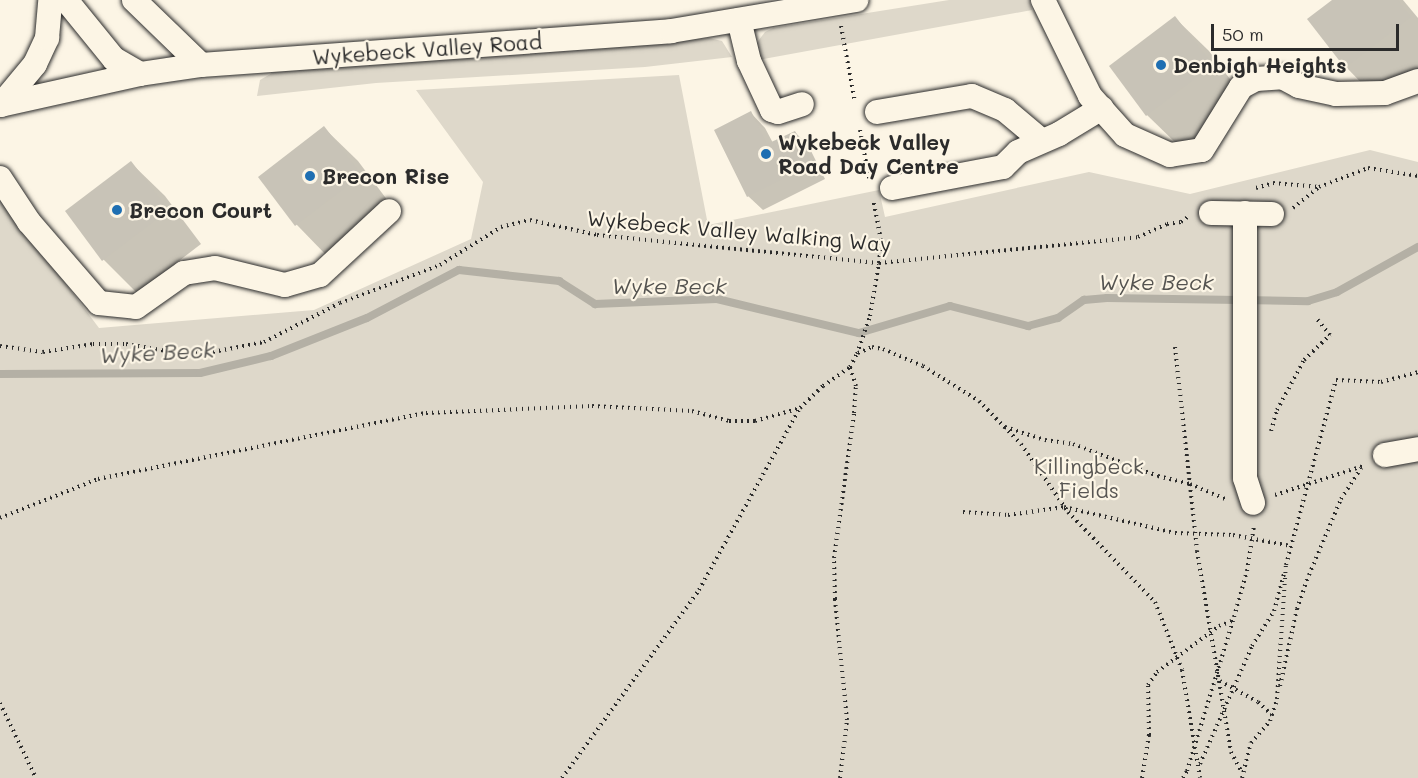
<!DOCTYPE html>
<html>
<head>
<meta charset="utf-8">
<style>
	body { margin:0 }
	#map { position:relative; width:1418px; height:778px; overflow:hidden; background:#fcf5e5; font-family:Mali,sans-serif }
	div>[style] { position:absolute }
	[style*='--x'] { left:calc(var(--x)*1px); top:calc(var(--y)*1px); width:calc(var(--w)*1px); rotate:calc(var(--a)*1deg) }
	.green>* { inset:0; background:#ded8ca }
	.shadow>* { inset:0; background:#0003 }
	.stream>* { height:8px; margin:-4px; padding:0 4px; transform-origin:4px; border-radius:4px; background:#b4b0a5 }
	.building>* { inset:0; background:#c8c3b7 }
	.path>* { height:4px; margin-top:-2px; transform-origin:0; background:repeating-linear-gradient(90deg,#2b2b2b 0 1.5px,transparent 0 6px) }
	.roads { filter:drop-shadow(0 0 2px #2b2b2b) drop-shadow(0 0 2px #2b2b2b) }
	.minor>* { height:24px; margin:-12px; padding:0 12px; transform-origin:12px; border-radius:12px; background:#fcf5e5 }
	.dots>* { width:16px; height:16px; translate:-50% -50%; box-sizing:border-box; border:3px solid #fcf5e5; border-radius:50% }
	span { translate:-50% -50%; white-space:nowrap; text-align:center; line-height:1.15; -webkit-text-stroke:4.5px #fcf5e5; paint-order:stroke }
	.street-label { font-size:21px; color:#2b2b2b }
	.poi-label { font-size:21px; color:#2b2b2b; font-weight:700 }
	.left { translate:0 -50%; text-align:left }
	.park-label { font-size:21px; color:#585653 }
	.water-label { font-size:22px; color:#545350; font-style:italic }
	.scale { position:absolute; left:1211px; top:24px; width:188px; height:27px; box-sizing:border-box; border:3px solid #2b2b2b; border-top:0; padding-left:8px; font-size:18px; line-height:21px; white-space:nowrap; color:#2b2b2b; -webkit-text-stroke:4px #fcf5e5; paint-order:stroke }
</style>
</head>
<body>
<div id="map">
	<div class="green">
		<i style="clip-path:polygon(949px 0,1030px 0,1032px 10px,758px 60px,756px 44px,765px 32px,773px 28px)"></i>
		<i style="clip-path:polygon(709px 38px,722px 41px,732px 57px,645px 67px,376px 83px,257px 96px,260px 80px,274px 72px)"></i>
		<i style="clip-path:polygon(679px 75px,708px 225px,879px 190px,885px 217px,1089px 172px,1190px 194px,1370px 150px,1418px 162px,1418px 778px,0 778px,0 196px,99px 328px,314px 310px,471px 239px,483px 182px,416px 90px)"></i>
	</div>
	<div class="shadow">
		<i style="clip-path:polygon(1334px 0,1403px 0,1418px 18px,1418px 71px,1379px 101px,1346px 67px,1309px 19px)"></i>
		<i style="clip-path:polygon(1175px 18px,1209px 51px,1245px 99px,1181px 148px,1147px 115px,1111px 67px)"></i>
		<i style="clip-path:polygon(751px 113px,765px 128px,773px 143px,795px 132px,809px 147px,825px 179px,763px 210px,748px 196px)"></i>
		<i style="clip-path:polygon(324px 128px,358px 161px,394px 209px,330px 259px,297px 225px,260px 177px)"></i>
		<i style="clip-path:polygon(131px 163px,165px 196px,201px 244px,137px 293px,104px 260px,67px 212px)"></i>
	</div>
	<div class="stream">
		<i style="--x:0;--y:374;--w:200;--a:-0.3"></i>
		<i style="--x:200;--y:373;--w:73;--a:-13.5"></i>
		<i style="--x:271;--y:356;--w:103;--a:-21.6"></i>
		<i style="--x:367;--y:318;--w:104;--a:-27.6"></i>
		<i style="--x:459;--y:270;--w:101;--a:6.3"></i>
		<i style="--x:559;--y:281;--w:43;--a:32.6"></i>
		<i style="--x:595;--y:304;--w:122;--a:-2.3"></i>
		<i style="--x:717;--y:299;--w:146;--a:13.5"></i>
		<i style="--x:859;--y:333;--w:95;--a:-16.5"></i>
		<i style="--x:950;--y:306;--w:81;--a:14.4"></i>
		<i style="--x:1028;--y:326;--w:31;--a:-15"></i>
		<i style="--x:1058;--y:318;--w:32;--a:-35"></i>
		<i style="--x:1084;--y:300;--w:23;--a:-5"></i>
		<i style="--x:1107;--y:298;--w:201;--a:0.9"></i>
		<i style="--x:1308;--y:301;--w:30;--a:-17"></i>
		<i style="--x:1337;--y:292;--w:93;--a:-29.1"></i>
	</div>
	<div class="building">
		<i style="clip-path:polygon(1332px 0,1398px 0,1411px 17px,1345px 68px,1307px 19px)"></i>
		<i style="clip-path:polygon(1175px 16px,1213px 65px,1146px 116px,1109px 66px)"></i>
		<i style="clip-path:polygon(751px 111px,767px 144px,795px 131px,812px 164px,747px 197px,714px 130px)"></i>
		<i style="clip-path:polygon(324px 126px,362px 175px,295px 226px,258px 177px)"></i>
		<i style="clip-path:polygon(131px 161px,169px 210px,102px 261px,65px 211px)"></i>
	</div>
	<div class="path">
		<i style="--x:841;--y:26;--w:77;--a:79.6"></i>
		<i style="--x:860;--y:130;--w:49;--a:79.4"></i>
		<i style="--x:1256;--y:188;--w:18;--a:-16"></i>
		<i style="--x:1273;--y:183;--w:46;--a:5"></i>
		<i style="--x:1319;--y:187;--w:53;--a:-21.2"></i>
		<i style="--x:1368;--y:168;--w:51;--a:9.1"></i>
		<i style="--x:1293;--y:208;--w:33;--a:-39"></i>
		<i style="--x:0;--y:346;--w:43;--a:7.9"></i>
		<i style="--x:43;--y:352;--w:51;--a:-9.1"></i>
		<i style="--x:93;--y:344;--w:33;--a:0"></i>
		<i style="--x:126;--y:344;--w:41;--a:9.9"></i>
		<i style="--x:166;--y:351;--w:47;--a:1.2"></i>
		<i style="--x:213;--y:352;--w:52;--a:-11.1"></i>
		<i style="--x:264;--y:342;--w:85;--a:-27.2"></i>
		<i style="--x:340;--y:303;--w:107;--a:-20.8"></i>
		<i style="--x:440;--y:265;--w:72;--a:-31.9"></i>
		<i style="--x:501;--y:227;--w:30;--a:-14"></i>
		<i style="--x:530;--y:220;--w:69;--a:12.6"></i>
		<i style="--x:597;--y:235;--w:283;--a:5.7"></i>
		<i style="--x:879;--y:263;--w:260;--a:-5.7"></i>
		<i style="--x:1138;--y:237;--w:32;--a:-24"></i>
		<i style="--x:1167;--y:224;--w:14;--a:-8"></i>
		<i style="--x:1181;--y:222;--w:10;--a:-37"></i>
		<i style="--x:1175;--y:347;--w:205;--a:83.8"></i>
		<i style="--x:1197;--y:551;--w:204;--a:80.4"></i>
		<i style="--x:1231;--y:752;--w:21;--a:62"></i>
		<i style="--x:858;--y:353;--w:15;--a:-23"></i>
		<i style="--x:872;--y:347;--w:11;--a:10"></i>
		<i style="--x:883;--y:349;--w:43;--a:23"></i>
		<i style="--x:923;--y:366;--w:66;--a:32"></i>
		<i style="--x:979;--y:401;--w:60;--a:45.7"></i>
		<i style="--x:1021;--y:444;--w:83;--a:55.3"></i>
		<i style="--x:1068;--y:512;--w:125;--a:46"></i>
		<i style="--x:1155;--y:602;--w:73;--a:68.3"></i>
		<i style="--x:1182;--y:670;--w:109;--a:80.5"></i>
		<i style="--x:1005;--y:427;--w:42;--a:18"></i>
		<i style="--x:1045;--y:440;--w:28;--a:8"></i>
		<i style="--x:1073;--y:444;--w:91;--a:20.6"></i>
		<i style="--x:1158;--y:476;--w:33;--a:14"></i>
		<i style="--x:1190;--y:484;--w:38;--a:23"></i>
		<i style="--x:1271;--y:431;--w:22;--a:-74"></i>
		<i style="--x:1277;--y:410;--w:57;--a:-61.6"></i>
		<i style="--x:1304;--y:360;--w:36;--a:-44"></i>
		<i style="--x:1330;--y:335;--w:22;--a:-129"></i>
		<i style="--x:1275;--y:495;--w:93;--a:-18.2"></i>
		<i style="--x:963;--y:512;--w:45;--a:3.8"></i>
		<i style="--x:1008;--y:515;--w:57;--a:-8.1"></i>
		<i style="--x:1064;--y:507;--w:114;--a:13.2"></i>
		<i style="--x:1175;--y:533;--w:58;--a:2"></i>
		<i style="--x:1233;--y:535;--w:59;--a:10.7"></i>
		<i style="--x:0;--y:518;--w:105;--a:-21.7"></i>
		<i style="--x:98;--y:479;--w:335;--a:-11.4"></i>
		<i style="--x:426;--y:413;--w:166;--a:-2.4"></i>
		<i style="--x:592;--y:406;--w:100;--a:2.9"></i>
		<i style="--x:692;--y:411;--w:38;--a:15"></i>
		<i style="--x:729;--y:421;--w:26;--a:0"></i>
		<i style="--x:755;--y:421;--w:47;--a:-16.1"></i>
		<i style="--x:1220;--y:681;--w:43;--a:28.9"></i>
		<i style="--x:1258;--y:702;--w:19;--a:43"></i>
		<i style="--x:1280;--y:686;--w:79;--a:-77.6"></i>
		<i style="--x:1297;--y:609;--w:36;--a:-71"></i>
		<i style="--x:1309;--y:575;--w:82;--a:-67.2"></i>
		<i style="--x:1341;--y:499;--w:37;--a:-57"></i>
		<i style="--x:0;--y:703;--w:83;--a:64.4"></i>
		<i style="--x:1200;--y:764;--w:129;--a:-66.2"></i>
		<i style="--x:1252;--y:646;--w:41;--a:-57.8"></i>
		<i style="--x:1274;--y:611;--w:38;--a:-75"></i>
		<i style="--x:562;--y:778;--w:233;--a:-53.9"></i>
		<i style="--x:699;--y:590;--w:208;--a:-61"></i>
		<i style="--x:800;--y:408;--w:32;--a:-44"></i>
		<i style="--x:823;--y:386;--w:33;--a:-35"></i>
		<i style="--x:850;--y:367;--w:15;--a:-62"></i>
		<i style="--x:857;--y:354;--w:40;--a:-71.1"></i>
		<i style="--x:870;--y:316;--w:54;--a:-80.4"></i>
		<i style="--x:879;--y:263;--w:23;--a:-85"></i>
		<i style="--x:881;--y:240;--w:38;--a:-101"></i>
		<i style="--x:840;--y:778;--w:58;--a:-83.1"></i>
		<i style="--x:847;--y:720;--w:122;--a:-95.7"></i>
		<i style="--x:835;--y:599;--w:41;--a:-91.4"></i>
		<i style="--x:834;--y:558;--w:146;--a:-82.1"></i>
		<i style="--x:854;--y:413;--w:27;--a:-86"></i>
		<i style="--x:856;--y:386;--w:20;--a:-108"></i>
		<i style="--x:1142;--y:778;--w:44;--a:-80.8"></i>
		<i style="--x:1149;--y:735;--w:50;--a:-91.1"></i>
		<i style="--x:1148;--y:685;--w:16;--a:-55"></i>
		<i style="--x:1157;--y:672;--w:77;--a:-36.6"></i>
		<i style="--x:1219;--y:626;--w:14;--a:-21"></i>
		<i style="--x:1183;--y:778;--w:8;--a:-60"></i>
		<i style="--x:1187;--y:771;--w:161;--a:-73"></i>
		<i style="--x:1234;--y:617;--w:48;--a:-74.2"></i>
		<i style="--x:1247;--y:571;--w:46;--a:-81.2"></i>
		<i style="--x:1242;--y:778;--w:36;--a:-76"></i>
		<i style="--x:1251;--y:743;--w:29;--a:-49"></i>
		<i style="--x:1270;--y:721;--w:23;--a:-72"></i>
		<i style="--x:1277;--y:699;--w:134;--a:-86.2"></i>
		<i style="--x:1286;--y:565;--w:192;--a:-74.9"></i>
		<i style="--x:1336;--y:380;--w:45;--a:2.5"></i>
		<i style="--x:1381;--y:382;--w:38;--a:-15"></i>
	</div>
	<div class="roads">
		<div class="minor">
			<i style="--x:66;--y:0;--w:76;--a:50.9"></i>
			<i style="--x:114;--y:59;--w:30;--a:30"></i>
			<i style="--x:134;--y:0;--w:93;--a:44.1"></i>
			<i style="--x:1043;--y:0;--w:107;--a:63.9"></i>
			<i style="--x:1090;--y:96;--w:52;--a:48.1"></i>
			<i style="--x:1125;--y:135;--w:49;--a:24"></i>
			<i style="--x:1170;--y:155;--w:32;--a:-9"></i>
			<i style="--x:1202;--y:150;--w:74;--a:-58.2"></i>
			<i style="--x:1241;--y:87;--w:17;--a:-28"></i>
			<i style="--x:1256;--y:79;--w:26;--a:-4"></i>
			<i style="--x:1282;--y:77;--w:19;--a:28"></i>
			<i style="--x:1299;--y:86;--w:38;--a:12"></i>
			<i style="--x:1336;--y:94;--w:49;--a:-1.2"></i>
			<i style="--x:1385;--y:93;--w:35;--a:-20"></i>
			<i style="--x:739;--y:20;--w:42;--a:76.3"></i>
			<i style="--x:749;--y:61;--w:54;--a:64.9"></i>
			<i style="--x:772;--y:110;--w:6;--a:18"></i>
			<i style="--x:778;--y:112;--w:25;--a:-18"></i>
			<i style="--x:0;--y:105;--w:143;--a:-12.5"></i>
			<i style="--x:140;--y:74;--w:62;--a:-8.4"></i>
			<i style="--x:201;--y:65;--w:471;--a:-4.1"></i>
			<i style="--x:671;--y:31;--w:188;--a:-9.5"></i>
			<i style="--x:1;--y:105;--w:53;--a:-50.3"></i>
			<i style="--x:35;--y:64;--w:29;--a:-65"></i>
			<i style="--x:47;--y:38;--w:38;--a:-85"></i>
			<i style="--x:877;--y:112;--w:96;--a:-9.6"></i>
			<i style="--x:972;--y:96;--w:36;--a:23"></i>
			<i style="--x:1005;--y:110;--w:48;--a:40"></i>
			<i style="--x:0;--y:178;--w:53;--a:56.6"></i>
			<i style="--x:29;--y:222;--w:107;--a:49.2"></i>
			<i style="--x:99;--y:303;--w:37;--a:6"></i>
			<i style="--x:136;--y:307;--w:59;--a:-35.3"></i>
			<i style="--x:184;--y:273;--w:31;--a:-9"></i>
			<i style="--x:215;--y:268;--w:72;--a:13.7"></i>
			<i style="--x:285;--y:285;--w:36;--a:-16"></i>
			<i style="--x:320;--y:275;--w:94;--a:-42.8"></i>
			<i style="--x:892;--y:188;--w:113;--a:-10.7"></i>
			<i style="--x:1003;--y:167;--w:21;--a:-45"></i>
			<i style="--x:1018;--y:152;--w:45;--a:-23.7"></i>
			<i style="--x:1059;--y:134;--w:50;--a:-31.2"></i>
			<i style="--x:1211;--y:213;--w:61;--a:0.9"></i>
			<i style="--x:1245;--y:213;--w:265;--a:90"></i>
			<i style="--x:1245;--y:478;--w:26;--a:72"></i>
			<i style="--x:1385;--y:455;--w:34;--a:-10"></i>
		</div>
	</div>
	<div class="dots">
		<i style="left:1161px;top:65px;background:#1f6fb2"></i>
		<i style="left:766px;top:154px;background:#1f6fb2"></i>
		<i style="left:310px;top:176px;background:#1f6fb2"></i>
		<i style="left:117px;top:210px;background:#1f6fb2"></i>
	</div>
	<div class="street-label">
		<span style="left:427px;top:49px;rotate:-4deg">Wykebeck Valley Road</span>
		<span style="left:739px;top:231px;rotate:5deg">Wykebeck Valley Walking Way</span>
	</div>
	<div class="poi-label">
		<span class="left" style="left:1173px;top:65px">Denbigh Heights</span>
		<span class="left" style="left:778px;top:154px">Wykebeck Valley<br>Road Day Centre</span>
		<span class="left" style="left:322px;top:176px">Brecon Rise</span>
		<span class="left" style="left:129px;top:210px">Brecon Court</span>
	</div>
	<div class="park-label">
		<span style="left:1089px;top:478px">Killingbeck<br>Fields</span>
	</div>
	<div class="water-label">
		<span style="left:1156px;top:282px">Wyke Beck</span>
		<span style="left:669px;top:286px">Wyke Beck</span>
		<span style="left:157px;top:352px;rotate:-3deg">Wyke Beck</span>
	</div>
	<div class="scale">50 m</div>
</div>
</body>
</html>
